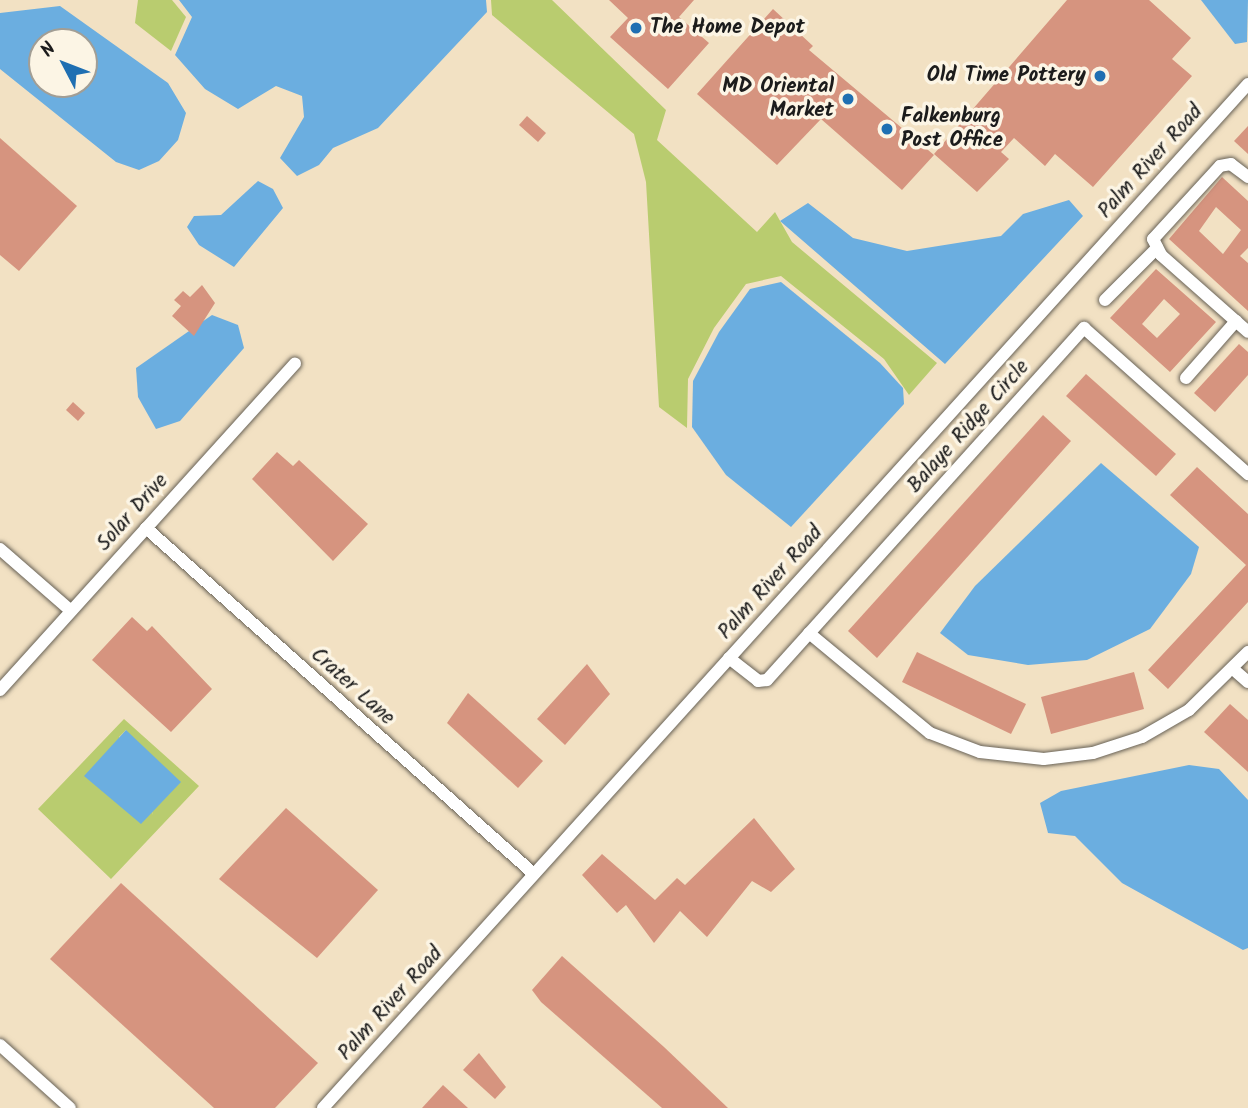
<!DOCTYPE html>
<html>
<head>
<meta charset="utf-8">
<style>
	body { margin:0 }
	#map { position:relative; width:1248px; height:1108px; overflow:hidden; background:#f2e1c3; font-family:Kalam,sans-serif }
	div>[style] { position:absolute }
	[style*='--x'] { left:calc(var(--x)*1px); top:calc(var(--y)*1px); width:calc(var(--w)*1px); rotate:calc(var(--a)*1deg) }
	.green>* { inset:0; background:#b9cc6f }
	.water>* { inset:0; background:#6baee0 }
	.building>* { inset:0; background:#d6947f }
	.roads { filter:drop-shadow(0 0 2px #676156) drop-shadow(0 0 2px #676156) }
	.minor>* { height:12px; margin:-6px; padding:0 6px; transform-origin:6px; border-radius:6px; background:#fff }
	.dots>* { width:19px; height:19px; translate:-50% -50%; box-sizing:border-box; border:4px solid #fcf5e5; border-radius:50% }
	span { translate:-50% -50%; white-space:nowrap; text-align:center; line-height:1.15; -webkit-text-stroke:7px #fcf5e5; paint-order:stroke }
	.poi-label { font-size:21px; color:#1c1c1c; font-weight:700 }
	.left { translate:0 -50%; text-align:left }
	.right { translate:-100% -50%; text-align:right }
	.street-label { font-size:21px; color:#1c1c1c }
	.north { position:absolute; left:28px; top:28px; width:70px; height:70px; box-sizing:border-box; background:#fcf5e5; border:2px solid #a29e95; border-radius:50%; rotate:312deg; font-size:19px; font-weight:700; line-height:28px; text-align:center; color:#1c1c1c }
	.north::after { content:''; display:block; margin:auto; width:24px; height:32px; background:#1f6fb2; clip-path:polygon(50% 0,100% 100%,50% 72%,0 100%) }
</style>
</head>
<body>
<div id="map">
	<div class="green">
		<i style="clip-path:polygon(138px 0,172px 0,186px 17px,171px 51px,135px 23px)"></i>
		<i style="clip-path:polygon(491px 0,552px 0,666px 110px,657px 140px,757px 232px,775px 212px,792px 242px,937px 363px,909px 395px,884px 359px,781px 276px,746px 284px,714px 328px,688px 379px,687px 428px,659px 407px,646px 182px,634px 134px,492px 15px)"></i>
		<i style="clip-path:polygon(evenodd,124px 719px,199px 786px,111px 879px,38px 809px,124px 719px,126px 730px,153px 815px,119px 737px,126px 730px)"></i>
	</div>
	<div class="water">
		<i style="clip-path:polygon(179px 0,486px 0,487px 12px,378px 128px,333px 148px,319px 165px,297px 176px,280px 158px,304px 117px,302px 96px,276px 86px,238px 109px,205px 89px,175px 55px,192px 17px)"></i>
		<i style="clip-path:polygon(1201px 0,1248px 0,1247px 42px,1235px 44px)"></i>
		<i style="clip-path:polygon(evenodd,60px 6px,168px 83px,186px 113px,178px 140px,159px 161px,139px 170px,116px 162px,0 69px,0 13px,60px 6px,42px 42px,84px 42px,84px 84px,42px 84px,42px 42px)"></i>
		<i style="clip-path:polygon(258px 181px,273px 189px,283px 208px,234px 267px,199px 245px,187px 227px,194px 216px,221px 215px)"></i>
		<i style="clip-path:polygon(1069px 200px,1083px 216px,945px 364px,780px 221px,808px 203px,853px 238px,907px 251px,1001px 236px,1023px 214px)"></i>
		<i style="clip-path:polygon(781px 282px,880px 363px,903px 388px,904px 404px,791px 527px,726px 475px,692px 427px,693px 381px,719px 332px,750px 289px)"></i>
		<i style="clip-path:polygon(212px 315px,238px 325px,244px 348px,180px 421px,156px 429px,138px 397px,136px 368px)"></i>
		<i style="clip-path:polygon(1101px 463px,1199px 547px,1191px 574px,1150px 629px,1087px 660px,1028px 665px,968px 655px,940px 633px,975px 586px)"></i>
		<i style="clip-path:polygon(126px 730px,181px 782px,141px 824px,84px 776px)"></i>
		<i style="clip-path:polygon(1189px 765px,1219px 769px,1248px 800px,1248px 948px,1243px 950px,1122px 883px,1075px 836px,1048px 833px,1040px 803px,1061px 791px)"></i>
	</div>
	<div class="building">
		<i style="clip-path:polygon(609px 0,694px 0,679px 17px,709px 43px,668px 89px,610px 37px,628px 18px)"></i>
		<i style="clip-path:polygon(1067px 0,1149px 0,1191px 38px,1172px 59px,1192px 76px,1093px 187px,1055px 154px,1045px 166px,1014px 138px,1001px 152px,1009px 159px,977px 192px,934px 154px)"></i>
		<i style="clip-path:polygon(773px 9px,813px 46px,809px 50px,934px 155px,902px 190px,821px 119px,777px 165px,697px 94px)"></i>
		<i style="clip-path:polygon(527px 116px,546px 133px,538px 142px,519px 125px)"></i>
		<i style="clip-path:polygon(1248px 126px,1248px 154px,1234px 141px)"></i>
		<i style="clip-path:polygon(0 138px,77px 206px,19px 271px,0 255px)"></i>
		<i style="clip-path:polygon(evenodd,1222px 177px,1248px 201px,1248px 248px,1240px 256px,1248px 263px,1248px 311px,1169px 239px,1222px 177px,1216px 207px,1241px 230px,1223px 254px,1199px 231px,1216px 207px)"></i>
		<i style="clip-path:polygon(evenodd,1156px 269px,1216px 322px,1170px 372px,1110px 318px,1156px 269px,1164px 299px,1180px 314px,1157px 338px,1142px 324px,1164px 299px)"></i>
		<i style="clip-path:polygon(202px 285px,215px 303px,194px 336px,172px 316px,181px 306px,174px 300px,183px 291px,190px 297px)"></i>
		<i style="clip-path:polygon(1239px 344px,1248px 352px,1248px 375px,1215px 412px,1194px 393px)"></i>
		<i style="clip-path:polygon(1086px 374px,1176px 454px,1156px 476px,1066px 396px)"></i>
		<i style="clip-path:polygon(73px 402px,85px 413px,78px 421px,66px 410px)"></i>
		<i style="clip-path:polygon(1043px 415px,1071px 441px,877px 658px,848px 631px)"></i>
		<i style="clip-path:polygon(277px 452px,293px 466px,299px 460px,368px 524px,333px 561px,252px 479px)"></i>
		<i style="clip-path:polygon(1197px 467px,1248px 514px,1248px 602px,1168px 689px,1148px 670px,1246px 565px,1170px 495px)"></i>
		<i style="clip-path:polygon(132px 617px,147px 631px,152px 626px,212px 689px,171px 732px,92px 660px)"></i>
		<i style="clip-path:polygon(917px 652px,1026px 704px,1011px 734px,902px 682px)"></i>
		<i style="clip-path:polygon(587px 664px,610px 694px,565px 745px,537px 719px)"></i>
		<i style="clip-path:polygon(1134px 672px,1144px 709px,1051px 734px,1041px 697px)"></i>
		<i style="clip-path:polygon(468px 693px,543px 761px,518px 788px,447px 723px)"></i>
		<i style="clip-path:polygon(1230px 704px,1248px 720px,1248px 772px,1204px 732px)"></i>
		<i style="clip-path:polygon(286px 808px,378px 890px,317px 958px,219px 879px)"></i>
		<i style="clip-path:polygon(754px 818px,795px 869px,771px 892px,752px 881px,707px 937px,680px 911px,654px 943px,626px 905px,617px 913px,582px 875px,602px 854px,655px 900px,677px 878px,685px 885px)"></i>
		<i style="clip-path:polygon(121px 883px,318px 1063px,275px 1108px,214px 1108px,50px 959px)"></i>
		<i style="clip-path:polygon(562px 956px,664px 1047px,728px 1108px,662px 1108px,541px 1002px,532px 990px)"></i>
		<i style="clip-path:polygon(479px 1053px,506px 1087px,495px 1099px,463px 1070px)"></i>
		<i style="clip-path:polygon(443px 1085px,468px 1108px,422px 1108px)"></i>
	</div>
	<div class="roads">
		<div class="minor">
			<i style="--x:1248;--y:177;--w:21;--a:-143"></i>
			<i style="--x:1231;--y:164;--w:11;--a:170"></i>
			<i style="--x:1220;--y:166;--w:99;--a:132.5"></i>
			<i style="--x:1153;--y:239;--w:18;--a:63"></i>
			<i style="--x:1161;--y:255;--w:116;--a:41.5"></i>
			<i style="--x:1105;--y:300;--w:74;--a:-45"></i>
			<i style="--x:1186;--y:378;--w:76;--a:-48.7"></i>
			<i style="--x:146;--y:528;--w:520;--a:41.73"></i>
			<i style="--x:0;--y:549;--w:94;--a:41.1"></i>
			<i style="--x:809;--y:633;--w:157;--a:39.6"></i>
			<i style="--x:930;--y:733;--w:53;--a:20.8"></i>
			<i style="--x:980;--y:752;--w:64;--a:6.2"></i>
			<i style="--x:1044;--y:759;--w:49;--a:-7"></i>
			<i style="--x:1093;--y:753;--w:52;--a:-18.1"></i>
			<i style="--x:1142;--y:737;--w:54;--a:-29.9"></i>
			<i style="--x:1189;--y:710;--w:83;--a:-44.5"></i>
			<i style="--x:729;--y:658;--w:37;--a:38"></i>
			<i style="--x:758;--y:681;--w:9;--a:-6"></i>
			<i style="--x:767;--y:680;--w:474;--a:-48"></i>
			<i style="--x:1084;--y:328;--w:220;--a:41.7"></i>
			<i style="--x:1233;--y:669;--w:20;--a:41"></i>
			<i style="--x:0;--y:690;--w:440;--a:-47.9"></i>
			<i style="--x:0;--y:1045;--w:94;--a:42"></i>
			<i style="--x:323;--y:1108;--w:1380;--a:-47.91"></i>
		</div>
	</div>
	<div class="dots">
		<i style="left:636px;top:28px;background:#1f6fb2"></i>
		<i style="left:1100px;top:76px;background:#1f6fb2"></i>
		<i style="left:848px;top:99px;background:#1f6fb2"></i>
		<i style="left:887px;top:129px;background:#1f6fb2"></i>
	</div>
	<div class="poi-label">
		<span class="left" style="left:650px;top:28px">The Home Depot</span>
		<span class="right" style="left:1086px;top:76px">Old Time Pottery</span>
		<span class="right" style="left:834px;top:99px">MD Oriental<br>Market</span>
		<span class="left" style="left:901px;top:129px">Falkenburg<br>Post Office</span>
	</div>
	<div class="street-label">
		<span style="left:1151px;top:162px;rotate:-48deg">Palm River Road</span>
		<span style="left:969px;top:427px;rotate:-48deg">Balaye Ridge Circle</span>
		<span style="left:133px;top:513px;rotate:-48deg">Solar Drive</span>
		<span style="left:771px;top:583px;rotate:-48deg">Palm River Road</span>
		<span style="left:352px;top:687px;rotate:42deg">Crater Lane</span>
		<span style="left:391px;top:1004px;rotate:-48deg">Palm River Road</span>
	</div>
	<div class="north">N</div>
</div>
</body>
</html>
